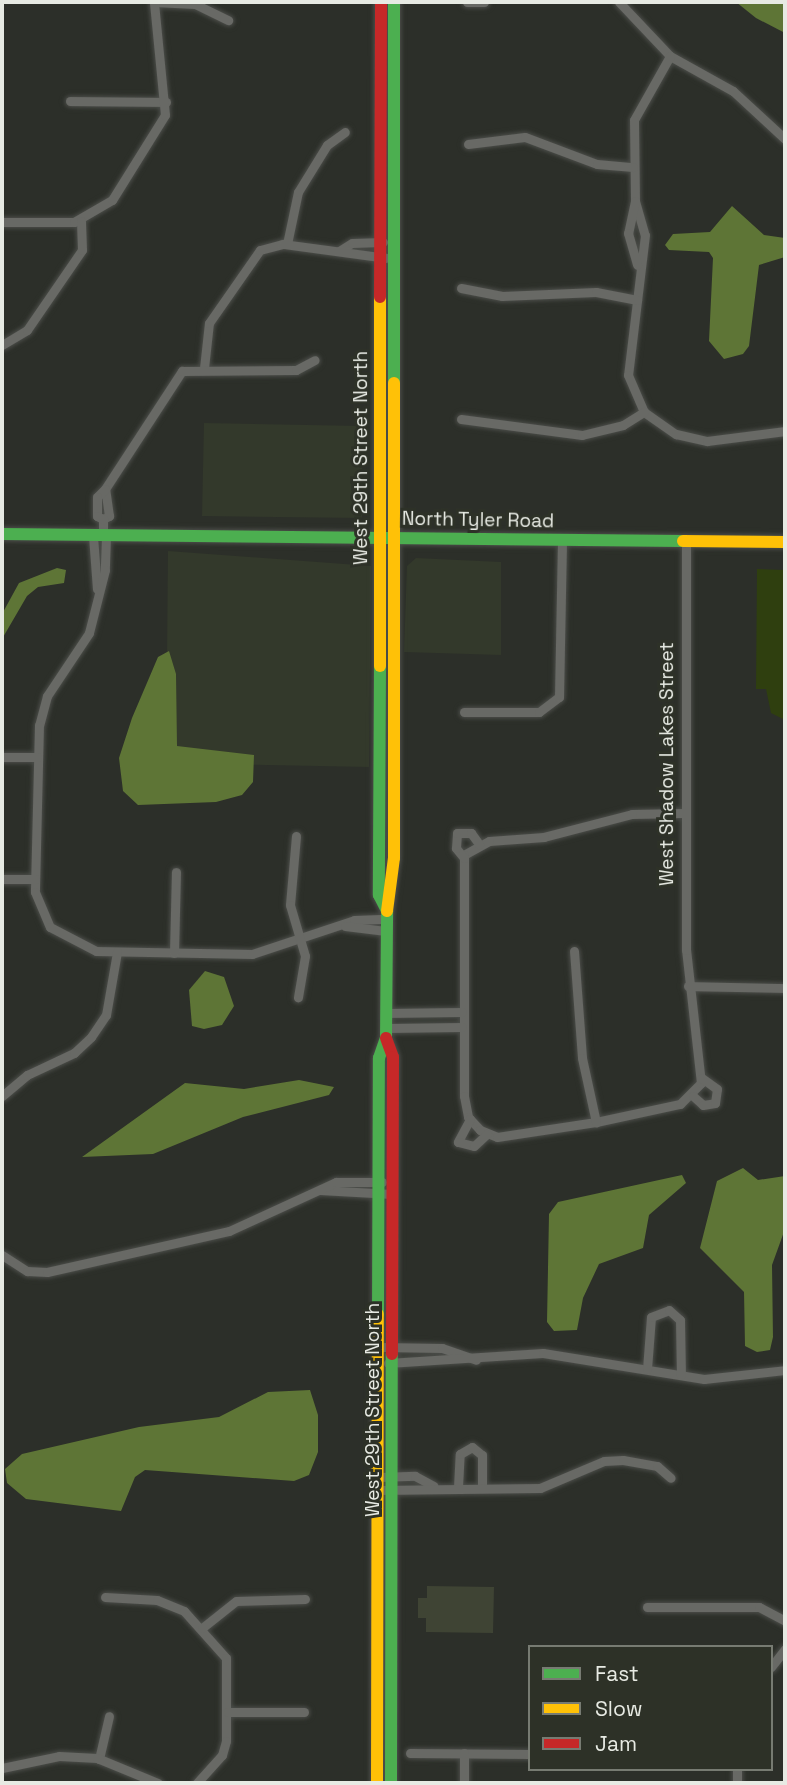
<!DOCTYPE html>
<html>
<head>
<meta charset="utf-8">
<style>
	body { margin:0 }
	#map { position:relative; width:787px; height:1785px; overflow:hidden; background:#2c2f29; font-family:"Space Grotesk",sans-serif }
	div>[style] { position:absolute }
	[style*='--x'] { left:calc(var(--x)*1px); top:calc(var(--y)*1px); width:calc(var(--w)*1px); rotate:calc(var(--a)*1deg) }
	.built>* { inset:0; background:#33392b }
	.green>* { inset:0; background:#2f3f0f }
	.water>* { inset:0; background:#5e7536 }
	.building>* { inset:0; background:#3f4434 }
	.roads { filter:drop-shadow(0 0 2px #4b4d49) drop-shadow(0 0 2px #4b4d49) }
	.street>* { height:9px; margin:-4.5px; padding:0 4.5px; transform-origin:4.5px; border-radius:4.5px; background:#686965 }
	.fast>* { height:12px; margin:-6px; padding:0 6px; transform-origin:6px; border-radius:6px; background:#4caf50 }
	.slow>* { height:12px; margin:-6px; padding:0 6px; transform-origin:6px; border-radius:6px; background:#ffc107 }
	.jam>* { height:12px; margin:-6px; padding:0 6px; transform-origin:6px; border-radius:6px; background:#c62828 }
	span { translate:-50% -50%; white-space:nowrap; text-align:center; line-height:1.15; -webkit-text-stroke:6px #2d3127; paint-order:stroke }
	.street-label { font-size:19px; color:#e7eae3 }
	.frame { position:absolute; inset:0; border:4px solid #e7eae3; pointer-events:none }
	.legend { position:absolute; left:528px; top:1645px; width:245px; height:126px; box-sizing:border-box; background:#2d3127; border:2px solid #777b72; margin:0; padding:9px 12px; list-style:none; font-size:21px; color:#e7eae3 }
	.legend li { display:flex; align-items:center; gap:14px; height:35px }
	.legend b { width:35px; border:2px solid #777b72 }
</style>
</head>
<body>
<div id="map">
	<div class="built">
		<i style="clip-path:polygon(204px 423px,362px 426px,362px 518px,202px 516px)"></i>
		<i style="clip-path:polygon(168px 551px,371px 566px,369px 767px,166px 763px)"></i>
		<i style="clip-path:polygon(416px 558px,501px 562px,501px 655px,404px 652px,407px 566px)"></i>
	</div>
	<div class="green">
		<i style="clip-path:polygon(757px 569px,785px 570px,785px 720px,771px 713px,766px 689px,756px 689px)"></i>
	</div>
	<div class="water">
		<i style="clip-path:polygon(736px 2px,785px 2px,785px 33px,756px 18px)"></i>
		<i style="clip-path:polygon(732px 206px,764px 235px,785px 238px,785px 257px,759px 265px,749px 346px,743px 354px,724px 359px,709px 341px,713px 258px,709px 252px,669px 250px,665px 245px,673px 234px,710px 232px)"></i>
		<i style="clip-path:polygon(57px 568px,66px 570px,64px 583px,38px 587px,27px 596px,2px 639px,2px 614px,19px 583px)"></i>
		<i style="clip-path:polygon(169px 651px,176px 674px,177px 746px,254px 755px,253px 782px,242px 795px,216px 802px,138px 805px,123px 791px,119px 758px,132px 718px,158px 657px)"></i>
		<i style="clip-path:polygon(205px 971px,224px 977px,234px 1006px,222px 1025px,204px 1029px,192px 1026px,189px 990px)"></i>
		<i style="clip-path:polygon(299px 1080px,334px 1087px,329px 1095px,243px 1117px,153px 1154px,82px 1157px,185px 1083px,244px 1089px)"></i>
		<i style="clip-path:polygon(743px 1168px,758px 1180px,785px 1176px,785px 1229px,772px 1265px,773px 1337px,770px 1350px,757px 1352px,745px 1346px,744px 1292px,700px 1248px,717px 1181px)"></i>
		<i style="clip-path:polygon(682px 1175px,686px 1183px,649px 1215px,643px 1248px,599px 1264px,583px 1298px,577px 1330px,554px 1331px,547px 1322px,549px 1214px,558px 1202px)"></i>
		<i style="clip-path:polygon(310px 1390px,318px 1415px,318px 1452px,309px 1475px,294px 1481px,145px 1470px,135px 1477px,121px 1511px,26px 1499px,7px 1483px,5px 1469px,22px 1454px,139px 1427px,219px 1417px,268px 1392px)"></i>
	</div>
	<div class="building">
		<i style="clip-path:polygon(427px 1586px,494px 1587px,493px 1633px,426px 1632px,426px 1618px,418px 1618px,418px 1598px,427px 1598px)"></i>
	</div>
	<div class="roads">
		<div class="street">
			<i style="--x:154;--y:2;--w:41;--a:2.8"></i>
			<i style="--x:195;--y:4;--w:37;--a:26"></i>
			<i style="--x:467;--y:2;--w:17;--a:0"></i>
			<i style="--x:619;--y:2;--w:74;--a:46.6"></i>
			<i style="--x:670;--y:56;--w:72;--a:29.1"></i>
			<i style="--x:733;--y:91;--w:71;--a:42.7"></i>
			<i style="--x:670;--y:56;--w:73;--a:119.4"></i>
			<i style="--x:634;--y:120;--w:81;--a:89.3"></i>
			<i style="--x:635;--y:201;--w:35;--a:74"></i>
			<i style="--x:645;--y:235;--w:141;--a:96.9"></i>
			<i style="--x:628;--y:375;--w:40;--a:66.6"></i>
			<i style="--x:644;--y:412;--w:39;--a:35"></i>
			<i style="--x:676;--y:434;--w:32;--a:13"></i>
			<i style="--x:707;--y:441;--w:79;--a:-7.3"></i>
			<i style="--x:70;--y:101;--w:96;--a:0.6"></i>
			<i style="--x:468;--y:144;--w:57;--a:-7"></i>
			<i style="--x:525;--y:137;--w:77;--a:20.6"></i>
			<i style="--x:597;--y:164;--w:36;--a:5"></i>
			<i style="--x:635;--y:201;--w:33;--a:102"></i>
			<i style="--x:628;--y:233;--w:33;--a:74"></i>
			<i style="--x:2;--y:222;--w:72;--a:0"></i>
			<i style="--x:74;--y:222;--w:44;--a:-30.1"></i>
			<i style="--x:112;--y:200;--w:100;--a:-58.1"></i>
			<i style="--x:165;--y:115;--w:114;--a:-95.6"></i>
			<i style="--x:287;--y:244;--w:53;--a:-78.1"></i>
			<i style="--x:298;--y:192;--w:55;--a:-58.3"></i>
			<i style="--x:327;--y:145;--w:22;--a:-36"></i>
			<i style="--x:339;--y:251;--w:15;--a:-32"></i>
			<i style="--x:352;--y:243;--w:31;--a:-2"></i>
			<i style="--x:461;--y:288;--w:42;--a:11"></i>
			<i style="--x:502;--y:296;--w:94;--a:-2.4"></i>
			<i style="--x:596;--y:292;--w:42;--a:11"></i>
			<i style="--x:2;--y:345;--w:29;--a:-31"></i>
			<i style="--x:27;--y:330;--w:97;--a:-55.5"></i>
			<i style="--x:82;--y:250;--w:29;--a:-92"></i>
			<i style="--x:204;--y:368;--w:45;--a:-83.7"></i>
			<i style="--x:209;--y:323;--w:89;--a:-55.1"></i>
			<i style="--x:260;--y:250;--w:24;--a:-15"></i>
			<i style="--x:283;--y:244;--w:104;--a:7.7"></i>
			<i style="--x:461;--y:419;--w:122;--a:7.5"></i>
			<i style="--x:582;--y:435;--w:42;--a:-13.7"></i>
			<i style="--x:623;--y:425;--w:25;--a:-32"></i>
			<i style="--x:105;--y:489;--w:141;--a:-56.9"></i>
			<i style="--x:182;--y:371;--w:114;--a:-0.5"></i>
			<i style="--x:296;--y:370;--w:21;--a:-28"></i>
			<i style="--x:93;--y:536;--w:53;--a:85.7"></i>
			<i style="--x:103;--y:536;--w:17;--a:-90"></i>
			<i style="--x:103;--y:519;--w:7;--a:-27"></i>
			<i style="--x:109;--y:516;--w:27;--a:-98"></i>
			<i style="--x:105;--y:489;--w:11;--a:135"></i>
			<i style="--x:97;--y:497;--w:19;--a:90"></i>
			<i style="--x:97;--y:516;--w:7;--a:27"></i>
			<i style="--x:106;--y:536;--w:34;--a:92"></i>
			<i style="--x:105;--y:570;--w:65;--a:104.3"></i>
			<i style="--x:89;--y:633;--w:76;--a:123.7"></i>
			<i style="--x:47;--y:696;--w:30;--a:105"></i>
			<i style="--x:39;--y:725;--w:167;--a:91.4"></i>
			<i style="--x:35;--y:892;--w:38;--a:67"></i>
			<i style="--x:50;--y:927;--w:52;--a:27.6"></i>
			<i style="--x:96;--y:951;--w:156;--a:1.1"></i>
			<i style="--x:252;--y:954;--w:108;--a:-18.4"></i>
			<i style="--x:354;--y:920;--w:33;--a:-2"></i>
			<i style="--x:464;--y:712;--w:75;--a:0"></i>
			<i style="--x:539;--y:712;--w:25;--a:-37"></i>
			<i style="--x:559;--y:697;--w:156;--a:-88.9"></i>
			<i style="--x:2;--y:757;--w:35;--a:0"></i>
			<i style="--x:683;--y:813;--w:51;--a:178.9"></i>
			<i style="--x:632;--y:814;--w:91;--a:165.4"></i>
			<i style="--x:544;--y:837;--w:55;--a:175.8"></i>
			<i style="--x:489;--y:841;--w:29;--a:151"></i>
			<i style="--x:464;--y:855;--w:241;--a:90"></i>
			<i style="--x:464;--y:1096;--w:21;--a:79"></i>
			<i style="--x:468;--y:1117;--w:18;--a:47"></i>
			<i style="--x:480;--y:1130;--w:18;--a:22"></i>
			<i style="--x:497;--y:1137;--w:100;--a:-8.6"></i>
			<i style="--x:596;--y:1122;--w:86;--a:-12.1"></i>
			<i style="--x:680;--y:1104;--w:30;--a:-45"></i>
			<i style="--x:701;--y:1083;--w:134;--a:-96.4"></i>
			<i style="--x:686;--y:950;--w:408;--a:-90"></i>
			<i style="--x:296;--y:836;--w:69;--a:95"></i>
			<i style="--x:290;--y:905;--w:53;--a:73.6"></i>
			<i style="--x:305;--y:956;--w:42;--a:99.7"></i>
			<i style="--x:464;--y:858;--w:13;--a:-129"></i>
			<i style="--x:456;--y:848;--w:15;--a:-86"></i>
			<i style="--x:457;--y:833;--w:14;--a:0"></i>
			<i style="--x:471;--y:833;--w:14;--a:54"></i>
			<i style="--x:2;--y:879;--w:33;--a:0"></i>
			<i style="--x:345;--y:926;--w:41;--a:7"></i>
			<i style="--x:574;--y:951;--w:107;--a:85.7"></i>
			<i style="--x:582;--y:1058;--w:66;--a:77.7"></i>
			<i style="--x:174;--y:953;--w:81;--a:-88.6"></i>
			<i style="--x:688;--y:986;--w:97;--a:1.2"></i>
			<i style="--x:386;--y:1013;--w:76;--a:-0.8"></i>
			<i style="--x:386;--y:1028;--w:76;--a:-0.8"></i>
			<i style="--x:2;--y:1096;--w:33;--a:-40"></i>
			<i style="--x:27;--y:1075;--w:52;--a:-25.1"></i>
			<i style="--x:74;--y:1053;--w:23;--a:-43"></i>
			<i style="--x:91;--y:1037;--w:27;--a:-56"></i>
			<i style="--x:106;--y:1015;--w:64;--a:-80.1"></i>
			<i style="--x:693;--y:1096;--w:13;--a:42"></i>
			<i style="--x:703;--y:1105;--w:12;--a:-9"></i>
			<i style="--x:715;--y:1103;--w:14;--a:-82"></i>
			<i style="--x:717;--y:1089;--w:19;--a:-144"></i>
			<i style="--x:470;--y:1119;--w:26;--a:118"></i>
			<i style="--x:458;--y:1142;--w:16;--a:14"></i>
			<i style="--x:474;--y:1146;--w:18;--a:-43"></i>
			<i style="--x:320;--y:1190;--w:72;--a:3.2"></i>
			<i style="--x:2;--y:1255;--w:30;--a:33"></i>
			<i style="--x:27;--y:1271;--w:20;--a:3"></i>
			<i style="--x:47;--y:1272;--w:187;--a:-12.7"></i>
			<i style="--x:229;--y:1231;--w:118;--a:-24.6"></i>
			<i style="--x:336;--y:1182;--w:46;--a:0"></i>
			<i style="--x:380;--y:1347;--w:62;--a:0.9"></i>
			<i style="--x:442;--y:1348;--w:36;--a:19"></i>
			<i style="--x:388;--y:1363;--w:155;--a:-3.7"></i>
			<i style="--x:543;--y:1353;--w:163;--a:9.2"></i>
			<i style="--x:704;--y:1379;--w:81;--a:-6.3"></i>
			<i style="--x:647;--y:1369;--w:52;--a:-85.6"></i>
			<i style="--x:651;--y:1317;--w:19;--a:-21"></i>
			<i style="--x:669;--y:1310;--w:15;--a:42"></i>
			<i style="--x:680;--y:1320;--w:55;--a:89"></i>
			<i style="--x:380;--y:1477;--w:35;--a:-2"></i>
			<i style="--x:415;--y:1476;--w:21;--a:28"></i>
			<i style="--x:458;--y:1487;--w:33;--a:-87"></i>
			<i style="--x:460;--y:1454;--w:14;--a:-30"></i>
			<i style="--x:472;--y:1447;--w:13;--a:39"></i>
			<i style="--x:482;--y:1455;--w:33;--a:90"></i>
			<i style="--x:379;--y:1490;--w:161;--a:-0.7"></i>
			<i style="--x:540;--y:1488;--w:69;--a:-22.9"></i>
			<i style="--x:604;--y:1461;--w:19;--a:-3"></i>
			<i style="--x:623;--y:1460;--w:35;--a:10"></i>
			<i style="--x:657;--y:1466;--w:18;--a:41"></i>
			<i style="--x:105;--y:1597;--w:52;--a:3.3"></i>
			<i style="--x:157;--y:1600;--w:29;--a:22"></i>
			<i style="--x:184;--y:1611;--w:63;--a:48.2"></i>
			<i style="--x:226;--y:1658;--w:83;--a:90"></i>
			<i style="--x:226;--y:1741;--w:15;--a:106"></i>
			<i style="--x:222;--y:1755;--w:38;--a:132"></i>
			<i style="--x:647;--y:1607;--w:112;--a:0"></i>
			<i style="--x:759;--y:1607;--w:30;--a:28"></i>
			<i style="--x:202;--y:1628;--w:43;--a:-38.5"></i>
			<i style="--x:236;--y:1601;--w:69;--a:-1.7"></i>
			<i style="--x:771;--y:1667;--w:23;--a:-52"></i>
			<i style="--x:228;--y:1712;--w:76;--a:0"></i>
			<i style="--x:410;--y:1753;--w:120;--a:0.5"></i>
			<i style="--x:99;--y:1759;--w:44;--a:-76.9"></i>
			<i style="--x:2;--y:1768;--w:58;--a:-11.9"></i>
			<i style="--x:59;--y:1756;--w:38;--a:3"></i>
			<i style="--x:97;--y:1758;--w:66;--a:22.3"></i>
			<i style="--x:464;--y:1783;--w:30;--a:-90"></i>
			<i style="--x:737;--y:1783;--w:14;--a:-90"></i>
		</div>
		<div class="fast">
			<i style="--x:394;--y:2;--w:381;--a:90"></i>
			<i style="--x:2;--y:534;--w:681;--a:0.59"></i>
			<i style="--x:380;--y:666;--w:229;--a:90.3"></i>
			<i style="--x:379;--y:895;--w:18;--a:63"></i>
			<i style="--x:378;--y:1314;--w:256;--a:-89.8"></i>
			<i style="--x:379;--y:1058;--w:21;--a:-71"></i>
			<i style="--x:386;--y:1038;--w:127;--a:-89.5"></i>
			<i style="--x:391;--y:1783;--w:429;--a:-89.9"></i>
		</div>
		<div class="slow">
			<i style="--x:683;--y:541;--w:102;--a:0.6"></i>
			<i style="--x:380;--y:666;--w:369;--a:-90"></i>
			<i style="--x:387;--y:911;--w:53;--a:-82.5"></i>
			<i style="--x:394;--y:858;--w:475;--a:-90"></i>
			<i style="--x:377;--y:1783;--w:469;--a:-89.9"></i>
		</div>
		<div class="jam">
			<i style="--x:380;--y:297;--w:295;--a:-89.8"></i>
			<i style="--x:386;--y:1038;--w:20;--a:70"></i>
			<i style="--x:393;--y:1057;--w:297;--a:90.2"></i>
		</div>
	</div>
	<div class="street-label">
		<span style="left:361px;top:458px;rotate:-90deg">West 29th Street North</span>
		<span style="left:478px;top:520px;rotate:1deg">North Tyler Road</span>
		<span style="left:667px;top:764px;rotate:-90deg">West Shadow Lakes Street</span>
		<span style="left:373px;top:1410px;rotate:-90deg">West 29th Street North</span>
	</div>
	<div class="frame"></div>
	<ul class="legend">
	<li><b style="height:9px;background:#4caf50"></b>Fast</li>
	<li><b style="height:9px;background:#ffc107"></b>Slow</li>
	<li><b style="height:9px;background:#c62828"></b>Jam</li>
	</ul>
</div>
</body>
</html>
